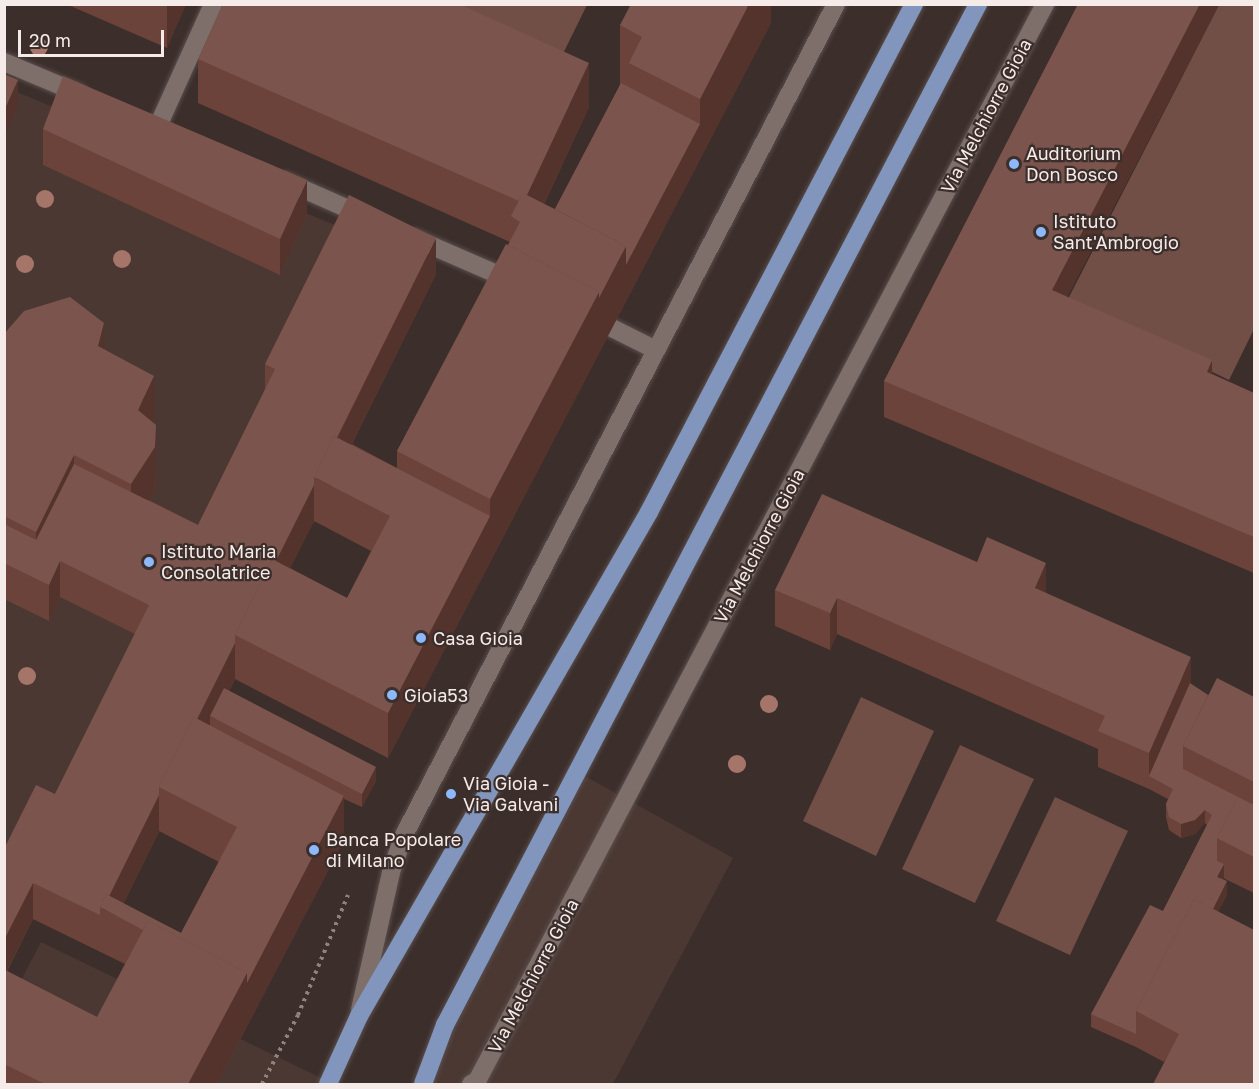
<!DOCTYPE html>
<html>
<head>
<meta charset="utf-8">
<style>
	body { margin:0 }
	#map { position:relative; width:1259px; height:1089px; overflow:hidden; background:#3c2e2b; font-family:"Golos Text",sans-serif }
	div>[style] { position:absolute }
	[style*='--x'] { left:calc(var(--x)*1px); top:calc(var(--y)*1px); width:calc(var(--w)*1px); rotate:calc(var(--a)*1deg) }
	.built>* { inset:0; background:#4b3833 }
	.green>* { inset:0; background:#714f47 }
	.path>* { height:4px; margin-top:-2px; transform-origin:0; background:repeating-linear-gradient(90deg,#8f8381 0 3px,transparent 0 7.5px) }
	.roads { filter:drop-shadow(0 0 2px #594e4c) drop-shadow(0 0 2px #594e4c) }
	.minor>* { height:18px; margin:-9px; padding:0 9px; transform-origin:9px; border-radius:9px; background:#7e6f6b }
	.major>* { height:18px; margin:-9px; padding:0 9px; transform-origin:9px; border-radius:9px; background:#8195bd }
	.trees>* { width:18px; height:18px; margin:-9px; border-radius:50%; background:#a6756a }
	.wall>* { inset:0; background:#6c433a }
	.shaded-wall>* { inset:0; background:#53332c }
	.building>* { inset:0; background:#7b554d }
	.dots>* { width:16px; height:16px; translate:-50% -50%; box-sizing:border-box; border:3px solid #3c2e2b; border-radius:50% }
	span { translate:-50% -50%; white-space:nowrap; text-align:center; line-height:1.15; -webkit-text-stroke:4.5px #3c2e2b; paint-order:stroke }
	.street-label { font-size:18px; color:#f5ecea }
	.poi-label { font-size:18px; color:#f5ecea }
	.left { translate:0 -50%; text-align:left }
	.frame { position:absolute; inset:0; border:6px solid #f5ecea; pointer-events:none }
	.scale { position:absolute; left:18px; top:30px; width:146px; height:27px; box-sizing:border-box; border:3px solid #f5ecea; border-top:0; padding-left:8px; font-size:18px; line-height:21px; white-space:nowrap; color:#f5ecea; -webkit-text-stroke:4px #3c2e2b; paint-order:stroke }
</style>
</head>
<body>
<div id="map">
	<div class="built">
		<i style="clip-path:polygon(5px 87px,349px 231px,436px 274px,100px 951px,33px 919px,5px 976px)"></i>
		<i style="clip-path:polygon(583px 775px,733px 858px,613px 1084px,433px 1084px,453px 1030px)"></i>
		<i style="clip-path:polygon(41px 942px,323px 1079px,320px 1084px,5px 1084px,5px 1011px)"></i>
	</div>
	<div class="green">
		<i style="clip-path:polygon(361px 5px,587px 5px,546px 88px)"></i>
		<i style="clip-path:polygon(1219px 5px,1254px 5px,1254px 329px,1229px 380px,1067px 301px)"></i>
		<i style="clip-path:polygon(861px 697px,934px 731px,876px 856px,803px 821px)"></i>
		<i style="clip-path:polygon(960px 745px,1034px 779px,975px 903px,902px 869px)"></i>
		<i style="clip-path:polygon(1055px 797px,1128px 831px,1070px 955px,996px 921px)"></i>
	</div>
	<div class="path">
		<i style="--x:262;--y:1084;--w:78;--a:-62.4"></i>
		<i style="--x:298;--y:1015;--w:130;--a:-67.4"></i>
	</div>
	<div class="roads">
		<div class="minor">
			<i style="--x:4;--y:62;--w:82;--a:22.8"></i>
			<i style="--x:158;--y:126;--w:134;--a:-65.7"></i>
			<i style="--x:285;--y:181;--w:86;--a:23.9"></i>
			<i style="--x:414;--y:238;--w:108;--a:23.5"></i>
			<i style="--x:612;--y:328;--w:49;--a:26.6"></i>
			<i style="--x:360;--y:1010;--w:141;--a:-77.3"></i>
			<i style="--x:391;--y:872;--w:37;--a:-71"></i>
			<i style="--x:403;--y:837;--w:939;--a:-62.53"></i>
			<i style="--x:471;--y:1084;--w:7;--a:-27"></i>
			<i style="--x:477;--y:1081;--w:1218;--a:-62.19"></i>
		</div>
		<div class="major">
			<i style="--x:328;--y:1084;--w:75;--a:-65.5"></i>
			<i style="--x:359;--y:1016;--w:581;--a:-60.08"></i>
			<i style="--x:649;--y:512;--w:573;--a:-62.45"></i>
			<i style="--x:423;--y:1084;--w:63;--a:-69.6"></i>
			<i style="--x:445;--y:1025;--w:1152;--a:-62.43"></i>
		</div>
	</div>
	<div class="trees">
		<i style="left:39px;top:47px"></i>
		<i style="left:45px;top:199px"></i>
		<i style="left:122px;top:259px"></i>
		<i style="left:25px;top:264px"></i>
		<i style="left:27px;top:676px"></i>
		<i style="left:769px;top:704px"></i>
		<i style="left:737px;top:764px"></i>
	</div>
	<div class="wall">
		<i style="clip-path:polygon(66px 4px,186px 4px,167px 48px)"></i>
		<i style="clip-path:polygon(evenodd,771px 4px,771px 23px,388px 758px,235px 679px,229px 691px,376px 781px,362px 807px,344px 799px,344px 840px,217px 1084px,4px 1084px,4px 849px,55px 794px,135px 634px,60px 597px,49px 621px,4px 599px,4px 334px,104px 348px,154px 420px,153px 422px,156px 469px,155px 491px,149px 500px,198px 525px,265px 390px,265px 364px,436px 274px,352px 444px,397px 468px,397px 451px,510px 242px,198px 103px,198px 59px,589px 107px,544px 204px,555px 209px,620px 85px,620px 25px,771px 4px,314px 521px,371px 551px,347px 598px,290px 568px,314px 521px,771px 4px,159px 831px,219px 862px,181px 933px,123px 904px,159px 831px,771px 4px,33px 919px,125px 964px,97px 1017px,7px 971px,33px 919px)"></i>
		<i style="clip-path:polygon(1219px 4px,1067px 297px,1212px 374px,1254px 393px,1254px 573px,884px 417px,884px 381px)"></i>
		<i style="clip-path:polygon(43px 129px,307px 216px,280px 275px,43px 165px)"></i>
		<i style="clip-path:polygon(775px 590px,1046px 593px,1208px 695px,1254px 697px,1254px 893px,1223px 878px,1223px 879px,1227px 895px,1218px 912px,1254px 930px,1164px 1062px,1136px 1047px,1091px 1027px,1091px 1014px,1163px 911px,1207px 825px,1205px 823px,1195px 834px,1181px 838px,1169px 830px,1166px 817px,1166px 804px,1168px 799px,1149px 789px,1098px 767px,1098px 749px,837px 634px,830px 650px,775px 626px)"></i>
	</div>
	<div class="shaded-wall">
		<i style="clip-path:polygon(167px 4px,186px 4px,167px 48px)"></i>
		<i style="clip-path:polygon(749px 4px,771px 4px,771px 23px,388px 758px,388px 713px,490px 516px,490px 499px,599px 292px,700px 124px,700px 99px)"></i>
		<i style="clip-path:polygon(1200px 4px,1219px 4px,1052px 326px,1052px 290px)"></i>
		<i style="clip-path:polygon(589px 63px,589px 107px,523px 248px,523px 203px)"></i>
		<i style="clip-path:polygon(18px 80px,18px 105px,4px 137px,4px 111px)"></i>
		<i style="clip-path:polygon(307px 180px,307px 216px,280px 275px,280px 239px)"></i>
		<i style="clip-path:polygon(436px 238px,436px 274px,331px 486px,317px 479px)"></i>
		<i style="clip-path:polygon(104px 323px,104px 367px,98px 346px)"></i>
		<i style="clip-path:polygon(1212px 360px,1212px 396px,1207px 372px)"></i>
		<i style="clip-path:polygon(154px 376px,154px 420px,138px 454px,138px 410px)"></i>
		<i style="clip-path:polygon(156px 425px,156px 469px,155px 491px,131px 528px,131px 484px)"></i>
		<i style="clip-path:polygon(74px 455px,74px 500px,36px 576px,36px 532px)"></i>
		<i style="clip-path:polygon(314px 485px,314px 521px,253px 644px,238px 636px)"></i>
		<i style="clip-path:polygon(60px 561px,60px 597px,49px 621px,49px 585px)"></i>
		<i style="clip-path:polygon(1046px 563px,1046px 599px,1035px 588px)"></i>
		<i style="clip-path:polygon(837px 598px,837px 634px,830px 650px,830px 613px)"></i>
		<i style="clip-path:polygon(235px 643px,235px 679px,215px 719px,210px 716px,210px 729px,163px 788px)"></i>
		<i style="clip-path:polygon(1191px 657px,1191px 693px,1149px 776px,1149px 753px)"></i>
		<i style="clip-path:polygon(376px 767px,376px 781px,362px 807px,362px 794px)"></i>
		<i style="clip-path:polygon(159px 795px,159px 831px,117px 916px,103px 909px)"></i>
		<i style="clip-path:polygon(344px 796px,344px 840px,217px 1084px,188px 1084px,247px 973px)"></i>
		<i style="clip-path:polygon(1205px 810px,1205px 823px,1195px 834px,1181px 838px,1181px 824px)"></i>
		<i style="clip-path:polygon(1224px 864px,1224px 877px,1217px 890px,1217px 877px)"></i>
		<i style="clip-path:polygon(1227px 881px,1227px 895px,1208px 931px,1208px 918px)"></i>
		<i style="clip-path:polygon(33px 883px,33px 919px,4px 976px,4px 940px)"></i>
	</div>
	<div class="building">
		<i style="clip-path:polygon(223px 4px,459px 4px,589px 63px,527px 195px,523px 193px,519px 201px,198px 59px)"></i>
		<i style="clip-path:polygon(631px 4px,749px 4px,700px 99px,629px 63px,642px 37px,620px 25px)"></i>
		<i style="clip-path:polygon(1078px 4px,1200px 4px,1052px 290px,1212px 360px,1207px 372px,1254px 393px,1254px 537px,884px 381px)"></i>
		<i style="clip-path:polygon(4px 74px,18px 80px,4px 111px)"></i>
		<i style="clip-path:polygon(63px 76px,307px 180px,280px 239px,43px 129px)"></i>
		<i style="clip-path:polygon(621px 83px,700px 124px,626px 265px,626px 246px,555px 209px)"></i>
		<i style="clip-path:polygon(523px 193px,626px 246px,599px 298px,599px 292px,508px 245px,520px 222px,511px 216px)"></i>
		<i style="clip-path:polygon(349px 195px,436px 238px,337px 437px,334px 436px,314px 477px,314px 485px,276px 561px,272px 559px,235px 635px,235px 643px,197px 719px,194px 717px,159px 787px,159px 795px,109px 896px,106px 894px,100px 907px,100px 915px,33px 883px,4px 940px,4px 849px,36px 785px,55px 794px,149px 605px,60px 561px,49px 585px,4px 563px,4px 524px,36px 540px,74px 464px,198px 525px,275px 369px,265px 364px)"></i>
		<i style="clip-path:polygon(506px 244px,599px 292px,490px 499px,397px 451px)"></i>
		<i style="clip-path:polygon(70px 297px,104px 323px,98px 346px,154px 376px,138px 410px,156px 425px,155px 447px,131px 484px,74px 455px,36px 532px,4px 516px,4px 334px,24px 311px)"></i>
		<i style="clip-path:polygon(334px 436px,490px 516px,388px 713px,235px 635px,272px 559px,347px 598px,390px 516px,314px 477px)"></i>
		<i style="clip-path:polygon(822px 494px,977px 562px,987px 537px,1046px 563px,1035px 588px,1191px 657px,1149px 753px,1098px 731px,1105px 716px,837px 598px,830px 613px,775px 590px)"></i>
		<i style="clip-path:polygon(1217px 678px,1254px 697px,1254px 782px,1183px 746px)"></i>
		<i style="clip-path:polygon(1190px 683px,1208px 695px,1183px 746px,1183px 769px,1254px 805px,1238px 797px,1217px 838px,1217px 861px,1224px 864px,1217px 877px,1227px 881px,1213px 909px,1194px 899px,1136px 1011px,1136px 1034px,1091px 1014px,1150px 905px,1163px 911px,1212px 815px,1205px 810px,1195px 820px,1181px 824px,1169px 817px,1166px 804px,1173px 789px,1149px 776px)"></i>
		<i style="clip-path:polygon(224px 688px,376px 767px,362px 794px,210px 716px)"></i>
		<i style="clip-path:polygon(194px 717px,344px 796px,247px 983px,247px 973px,148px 921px,143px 930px,100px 907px,106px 894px,181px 933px,237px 827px,159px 787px)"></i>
		<i style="clip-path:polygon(1238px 797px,1254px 805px,1254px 857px,1217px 838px)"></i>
		<i style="clip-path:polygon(1194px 899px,1254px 930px,1254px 1084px,1153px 1084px,1179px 1034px,1136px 1011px)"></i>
		<i style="clip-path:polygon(148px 921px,247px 973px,188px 1084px,45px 1084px,4px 1064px,5px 970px,97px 1017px)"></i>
	</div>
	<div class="dots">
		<i style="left:1014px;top:164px;background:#8db9fc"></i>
		<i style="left:1041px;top:232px;background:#8db9fc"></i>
		<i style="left:149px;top:562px;background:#8db9fc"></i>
		<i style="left:421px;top:638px;background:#8db9fc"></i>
		<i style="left:392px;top:695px;background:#8db9fc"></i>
		<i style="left:451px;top:794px;background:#8db9fc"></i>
		<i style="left:314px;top:850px;background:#8db9fc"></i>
	</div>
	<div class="street-label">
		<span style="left:986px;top:116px;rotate:-62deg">Via Melchiorre Gioia</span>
		<span style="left:759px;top:546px;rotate:-62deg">Via Melchiorre Gioia</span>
		<span style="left:533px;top:976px;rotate:-62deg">Via Melchiorre Gioia</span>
	</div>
	<div class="poi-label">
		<span class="left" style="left:1026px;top:164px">Auditorium<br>Don Bosco</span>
		<span class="left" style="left:1053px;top:232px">Istituto<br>Sant'Ambrogio</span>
		<span class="left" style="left:161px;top:562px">Istituto Maria<br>Consolatrice</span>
		<span class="left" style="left:433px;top:638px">Casa Gioia</span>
		<span class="left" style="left:404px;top:695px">Gioia53</span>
		<span class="left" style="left:463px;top:794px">Via Gioia -<br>Via Galvani</span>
		<span class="left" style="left:326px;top:850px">Banca Popolare<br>di Milano</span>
	</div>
	<div class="frame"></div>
	<div class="scale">20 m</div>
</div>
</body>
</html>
